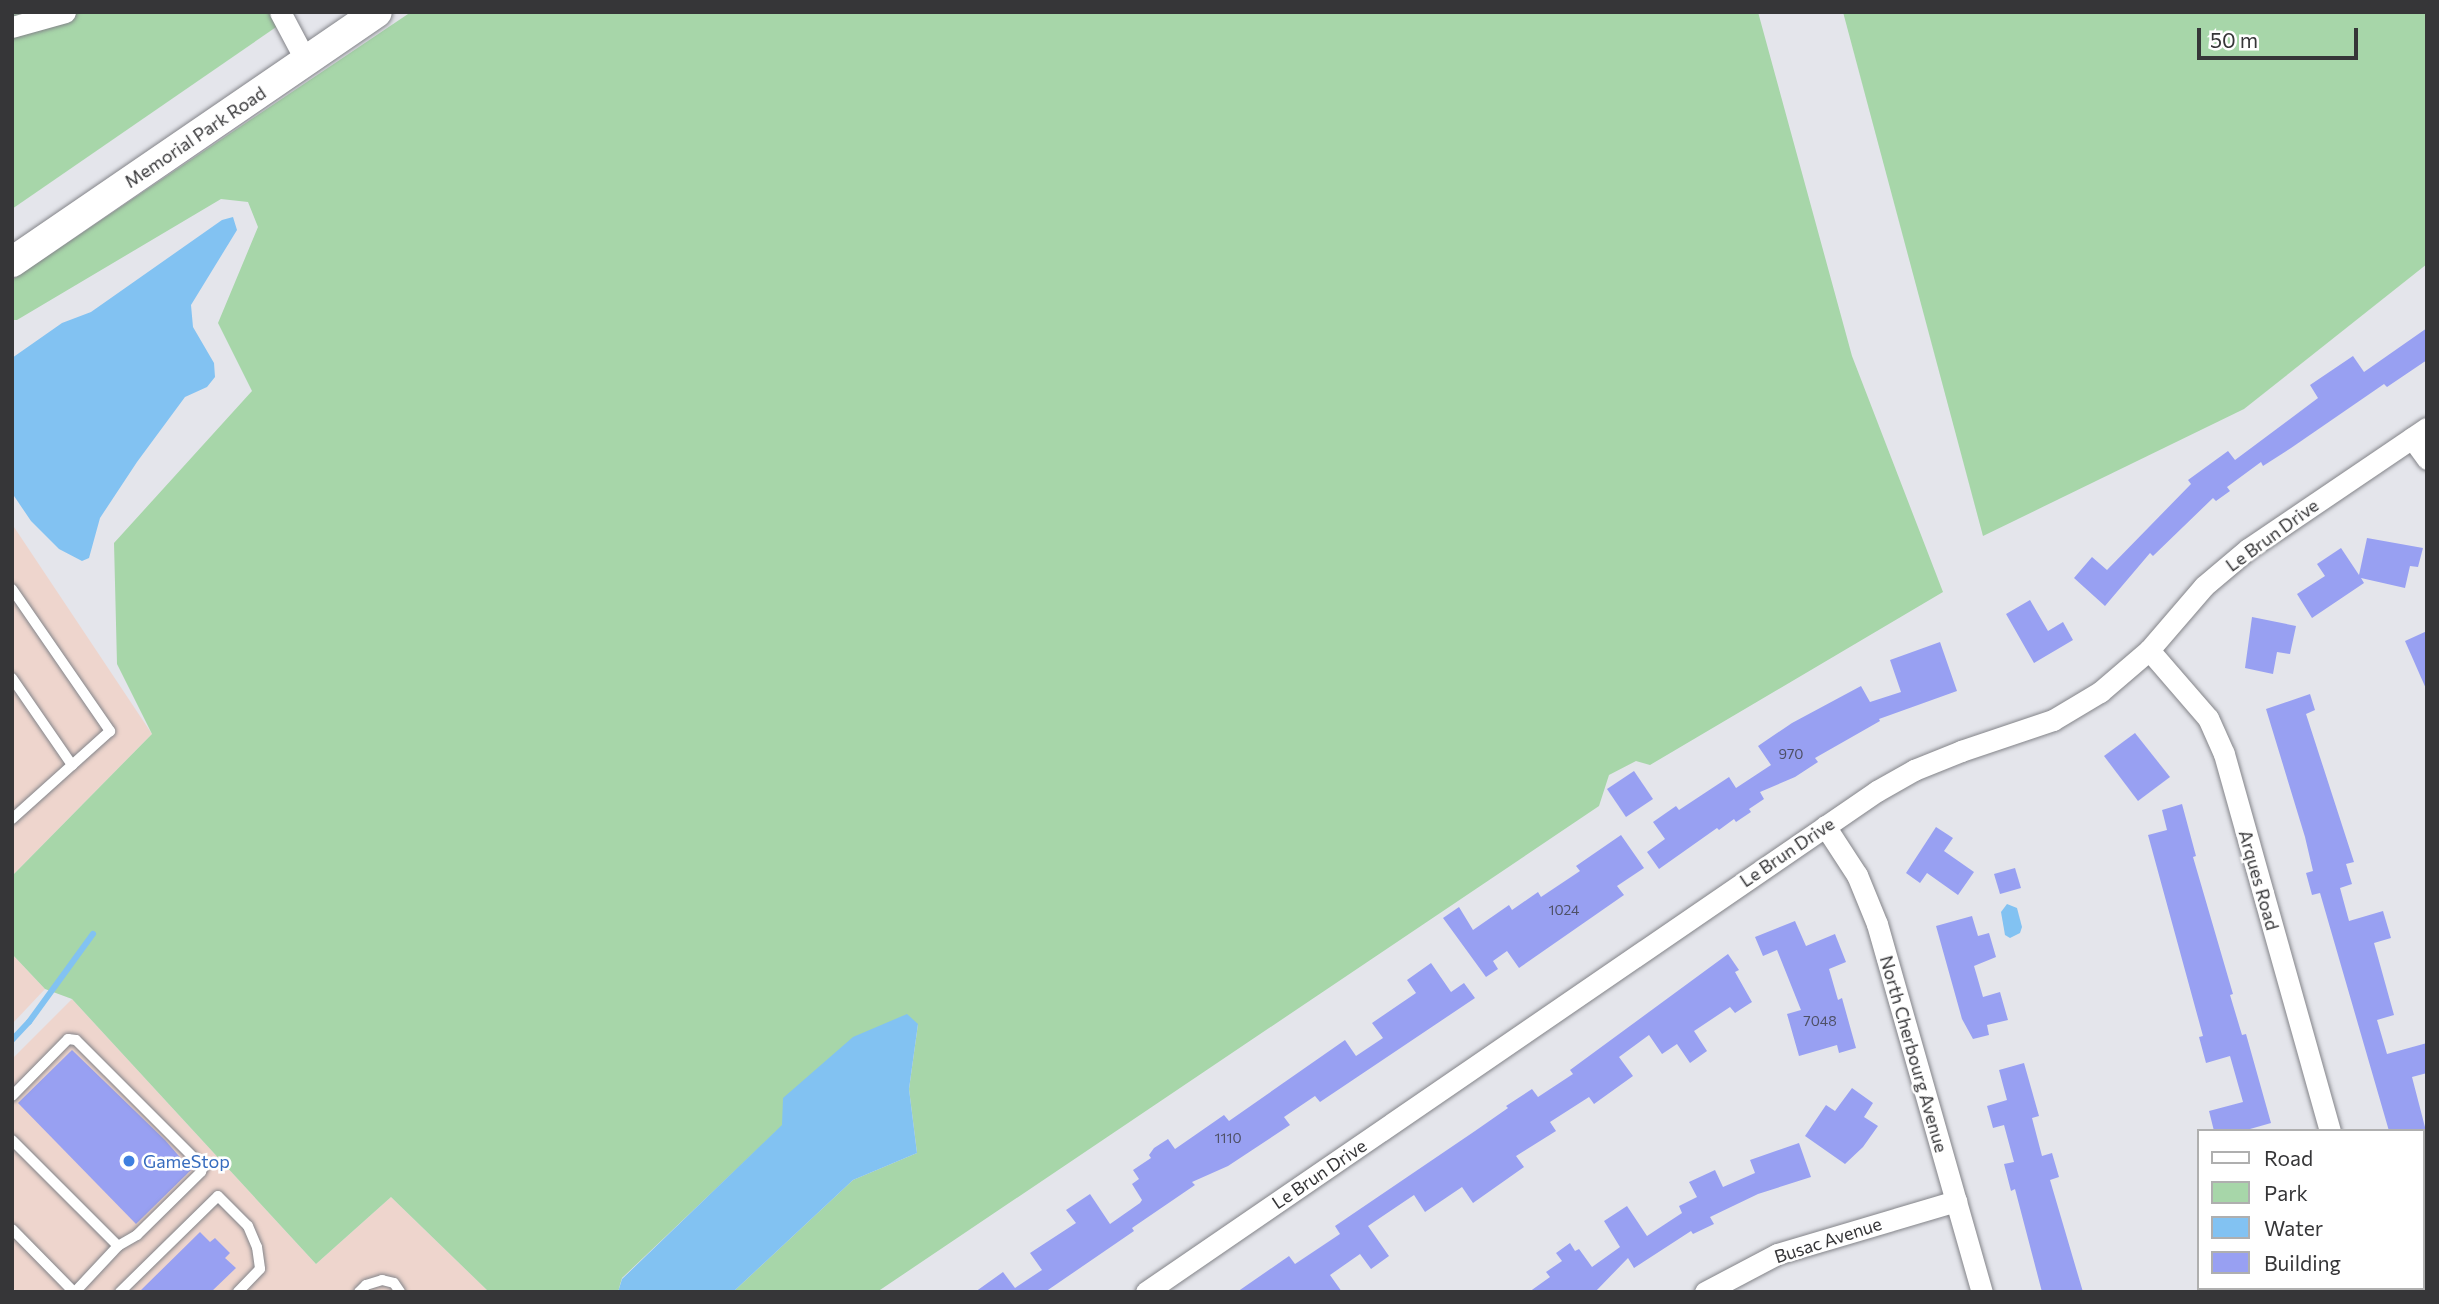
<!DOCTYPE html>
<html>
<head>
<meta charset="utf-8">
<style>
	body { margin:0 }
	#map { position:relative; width:2439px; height:1304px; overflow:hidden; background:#e4e5eb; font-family:Commissioner,sans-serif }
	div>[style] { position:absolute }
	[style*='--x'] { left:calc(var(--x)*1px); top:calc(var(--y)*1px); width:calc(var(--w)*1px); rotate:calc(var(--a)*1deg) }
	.commercial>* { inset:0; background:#eed5cd }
	.green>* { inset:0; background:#a7d6a9 }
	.water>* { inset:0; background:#82c2f2 }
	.stream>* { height:6px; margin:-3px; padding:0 3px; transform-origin:3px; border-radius:3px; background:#82c2f2 }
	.building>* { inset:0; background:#98a0f2 }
	.roads { filter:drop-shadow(0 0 2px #838489) drop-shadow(0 0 2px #838489) }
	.lane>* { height:10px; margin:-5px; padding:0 5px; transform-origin:5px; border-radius:5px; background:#fff }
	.street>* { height:21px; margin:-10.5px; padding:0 10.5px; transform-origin:10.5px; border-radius:10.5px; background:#fff }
	.secondary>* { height:30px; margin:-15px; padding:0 15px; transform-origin:15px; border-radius:15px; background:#fff }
	.dots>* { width:19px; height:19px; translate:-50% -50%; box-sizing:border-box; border:4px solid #fff; border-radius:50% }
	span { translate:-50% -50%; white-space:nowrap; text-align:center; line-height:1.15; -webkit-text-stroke:5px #fff; paint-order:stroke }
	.number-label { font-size:14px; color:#4e5066 }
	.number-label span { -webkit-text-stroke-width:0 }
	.street-label { font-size:18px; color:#363638 }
	.shop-label { font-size:18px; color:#366cbe }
	.left { translate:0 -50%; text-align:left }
	.frame { position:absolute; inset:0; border:14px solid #363638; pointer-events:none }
	.legend { position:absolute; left:2197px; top:1129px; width:228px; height:161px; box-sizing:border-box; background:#fff; border:2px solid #afafaf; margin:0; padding:9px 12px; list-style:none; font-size:21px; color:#363638 }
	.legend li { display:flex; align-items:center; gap:14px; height:35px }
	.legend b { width:35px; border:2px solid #afafaf }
	.scale { position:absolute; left:2197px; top:28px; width:161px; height:32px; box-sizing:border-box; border:4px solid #363638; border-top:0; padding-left:9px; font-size:21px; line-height:24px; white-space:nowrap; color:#363638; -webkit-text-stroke:5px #fff; paint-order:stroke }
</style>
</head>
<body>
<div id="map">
	<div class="commercial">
		<i style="clip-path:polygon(12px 524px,152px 734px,12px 876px)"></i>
		<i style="clip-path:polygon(12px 954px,45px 989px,12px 1024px)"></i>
		<i style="clip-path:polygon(72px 999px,316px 1264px,391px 1197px,489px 1292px,17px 1292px,12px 1287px,12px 1059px)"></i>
	</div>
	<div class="green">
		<i style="clip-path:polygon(12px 12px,298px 12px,12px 209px)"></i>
		<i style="clip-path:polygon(411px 12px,1758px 12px,1852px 356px,1943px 592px,1650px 765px,1636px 761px,1609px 775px,1599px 806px,877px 1292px,733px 1292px,853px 1180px,917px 1153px,909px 1089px,918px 1024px,783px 1125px,622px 1278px,618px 1292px,489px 1292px,391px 1197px,316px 1264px,72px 999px,45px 989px,12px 954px,12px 876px,152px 734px,117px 664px,114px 543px,252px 391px,218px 323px,258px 227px,248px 202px,221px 199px,17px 320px,12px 320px,12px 280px)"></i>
		<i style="clip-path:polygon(1843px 12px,2427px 12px,2427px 264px,2244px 409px,1983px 536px)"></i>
	</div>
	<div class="water">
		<i style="clip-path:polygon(233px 217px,237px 230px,191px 305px,193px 327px,214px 363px,215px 377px,207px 387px,185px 397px,137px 462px,100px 518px,89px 558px,82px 561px,59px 549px,31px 521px,12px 493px,12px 358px,62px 323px,91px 312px,222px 220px)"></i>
		<i style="clip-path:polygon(2007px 904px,2017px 908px,2022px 927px,2020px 933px,2010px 938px,2005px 935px,2001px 912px)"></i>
		<i style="clip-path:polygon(907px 1014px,918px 1024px,909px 1089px,917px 1153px,853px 1180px,733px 1292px,618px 1292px,622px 1279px,782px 1125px,783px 1098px,853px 1037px)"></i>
	</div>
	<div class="stream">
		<i style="--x:12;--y:1040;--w:25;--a:-47"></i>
		<i style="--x:29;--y:1022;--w:109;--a:-54"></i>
	</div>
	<div class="building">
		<i style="clip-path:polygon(2427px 328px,2427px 360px,2387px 387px,2384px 384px,2291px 448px,2263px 466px,2261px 462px,2227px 487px,2230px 491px,2216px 501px,2213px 498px,2153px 556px,2150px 553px,2105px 606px,2074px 578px,2092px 557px,2107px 570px,2191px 484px,2188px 480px,2228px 451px,2235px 460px,2318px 398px,2310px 385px,2353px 356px,2364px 372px)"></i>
		<i style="clip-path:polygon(2367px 538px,2423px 548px,2418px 567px,2410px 566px,2405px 588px,2361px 578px,2364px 583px,2312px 618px,2297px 594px,2325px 576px,2317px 564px,2341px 548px,2359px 575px)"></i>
		<i style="clip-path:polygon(2030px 600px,2048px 631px,2063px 622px,2073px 640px,2034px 663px,2006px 614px)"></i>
		<i style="clip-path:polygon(2252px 617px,2296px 626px,2290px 654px,2277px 652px,2273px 674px,2245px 668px)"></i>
		<i style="clip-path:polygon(2427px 631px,2427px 691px,2405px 641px)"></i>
		<i style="clip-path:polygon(1940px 642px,1957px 691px,1879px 719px,1880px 721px,1815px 758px,1818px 762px,1795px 777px,1760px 792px,1764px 799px,1749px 809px,1751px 812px,1736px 822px,1734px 819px,1719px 830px,1717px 828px,1659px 869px,1647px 852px,1665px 839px,1653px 822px,1676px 806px,1679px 810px,1729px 777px,1736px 788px,1771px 765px,1758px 746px,1792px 723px,1861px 686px,1870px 702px,1901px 692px,1890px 660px)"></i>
		<i style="clip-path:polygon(2310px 694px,2315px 710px,2306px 714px,2354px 862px,2346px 864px,2352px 884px,2340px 888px,2349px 921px,2383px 911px,2391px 938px,2374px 943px,2394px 1015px,2377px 1020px,2387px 1054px,2427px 1043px,2427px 1073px,2412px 1077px,2426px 1131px,2389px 1131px,2320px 893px,2312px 895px,2306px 873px,2313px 871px,2305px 837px,2266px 709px)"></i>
		<i style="clip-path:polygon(2135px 733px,2170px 777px,2138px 801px,2104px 756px)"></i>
		<i style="clip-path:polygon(1634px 771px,1653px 799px,1626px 817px,1607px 789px)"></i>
		<i style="clip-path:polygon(2182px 804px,2196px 856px,2193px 857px,2233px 994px,2230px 995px,2242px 1035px,2246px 1034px,2271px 1123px,2243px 1131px,2214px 1131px,2209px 1111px,2243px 1102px,2230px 1056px,2206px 1063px,2199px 1037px,2203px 1036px,2148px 835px,2167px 830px,2162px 810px)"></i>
		<i style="clip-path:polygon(1936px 827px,1953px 838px,1944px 851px,1974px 872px,1958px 895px,1927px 873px,1920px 883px,1906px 873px)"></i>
		<i style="clip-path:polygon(1621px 835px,1644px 868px,1617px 886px,1624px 895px,1519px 968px,1507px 951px,1493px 961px,1498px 969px,1486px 977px,1443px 918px,1459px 907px,1473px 930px,1509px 905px,1512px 910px,1538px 892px,1541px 897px,1580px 871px,1576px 866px)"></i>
		<i style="clip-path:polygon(2015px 868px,2021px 888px,2000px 894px,1994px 874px)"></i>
		<i style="clip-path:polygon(1972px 916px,1978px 936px,1989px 933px,1996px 957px,1974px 966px,1983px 997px,2000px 992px,2008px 1020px,1987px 1025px,1989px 1035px,1973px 1039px,1962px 1019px,1936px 926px)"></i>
		<i style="clip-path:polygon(1795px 921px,1806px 946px,1835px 934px,1846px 962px,1829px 969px,1838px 1000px,1842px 998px,1856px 1048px,1839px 1053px,1837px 1045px,1799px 1056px,1787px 1014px,1801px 1010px,1777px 950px,1763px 956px,1755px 937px)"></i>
		<i style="clip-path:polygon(1728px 954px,1739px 970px,1735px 972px,1752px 1002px,1735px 1013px,1730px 1007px,1694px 1031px,1707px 1051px,1690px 1063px,1677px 1044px,1662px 1054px,1649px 1035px,1619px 1057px,1633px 1076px,1594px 1104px,1589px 1097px,1550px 1122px,1556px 1131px,1516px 1156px,1524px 1167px,1473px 1203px,1462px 1187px,1425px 1212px,1414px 1195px,1368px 1226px,1389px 1256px,1371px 1269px,1360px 1254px,1330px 1275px,1342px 1292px,1237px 1292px,1289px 1256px,1295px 1264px,1340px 1234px,1335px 1226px,1475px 1131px,1508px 1108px,1506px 1106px,1532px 1089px,1538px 1097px,1573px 1074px,1570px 1070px)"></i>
		<i style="clip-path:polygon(1431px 963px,1451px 992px,1464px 983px,1475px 998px,1320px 1102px,1315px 1096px,1284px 1117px,1290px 1125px,1228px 1166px,1192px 1182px,1195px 1185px,1132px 1228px,1134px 1231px,1045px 1292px,975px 1292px,1003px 1272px,1015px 1288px,1042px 1270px,1030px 1253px,1076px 1223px,1066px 1210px,1090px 1194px,1110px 1224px,1140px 1203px,1142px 1200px,1132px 1184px,1139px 1179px,1133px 1170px,1151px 1158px,1149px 1155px,1154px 1148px,1168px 1139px,1175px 1149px,1224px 1115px,1229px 1121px,1345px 1040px,1356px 1056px,1383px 1038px,1372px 1023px,1416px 993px,1407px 980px)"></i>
		<i style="clip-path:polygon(72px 1050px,165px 1140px,191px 1170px,136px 1224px,18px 1103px)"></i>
		<i style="clip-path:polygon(2024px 1063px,2039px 1116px,2032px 1118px,2042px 1156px,2052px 1153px,2059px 1177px,2050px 1180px,2083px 1292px,2042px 1292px,2015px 1189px,2011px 1191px,2004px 1164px,2014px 1162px,2004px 1125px,1993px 1128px,1987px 1106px,2007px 1100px,1999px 1070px)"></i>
		<i style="clip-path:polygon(1852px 1088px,1873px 1103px,1864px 1117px,1878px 1126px,1863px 1147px,1845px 1164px,1805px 1136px,1826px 1105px,1835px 1111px)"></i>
		<i style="clip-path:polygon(1799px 1143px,1811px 1177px,1758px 1194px,1710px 1217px,1714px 1224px,1693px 1234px,1691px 1231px,1634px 1268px,1628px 1258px,1595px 1292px,1529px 1292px,1550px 1277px,1546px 1272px,1562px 1261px,1556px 1253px,1570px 1243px,1575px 1251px,1579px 1249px,1592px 1267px,1620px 1247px,1604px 1221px,1627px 1206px,1647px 1236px,1682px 1213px,1679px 1206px,1697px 1197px,1689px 1182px,1715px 1170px,1723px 1187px,1755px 1173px,1750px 1160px)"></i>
		<i style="clip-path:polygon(200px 1232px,210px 1242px,215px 1238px,230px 1253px,225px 1258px,236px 1268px,211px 1292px,139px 1292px)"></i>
	</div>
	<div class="roads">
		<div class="lane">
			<i style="--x:12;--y:589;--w:173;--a:55.4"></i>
			<i style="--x:110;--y:731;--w:132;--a:138.1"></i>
			<i style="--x:12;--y:678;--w:106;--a:55.4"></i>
			<i style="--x:12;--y:1096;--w:80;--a:-45.5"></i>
			<i style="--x:68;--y:1039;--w:8;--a:7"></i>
			<i style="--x:76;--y:1040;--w:180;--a:45"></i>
			<i style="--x:203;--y:1167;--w:5;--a:112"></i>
			<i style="--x:201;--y:1172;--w:90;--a:135.5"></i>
			<i style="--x:137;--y:1235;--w:22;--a:150"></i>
			<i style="--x:12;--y:1140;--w:150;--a:45"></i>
			<i style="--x:118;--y:1246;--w:63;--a:133.1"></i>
			<i style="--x:12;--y:1229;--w:88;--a:45.5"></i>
			<i style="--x:120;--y:1292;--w:137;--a:-44.4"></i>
			<i style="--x:218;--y:1196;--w:42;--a:45"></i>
			<i style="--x:248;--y:1226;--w:23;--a:67"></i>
			<i style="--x:257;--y:1247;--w:22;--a:82"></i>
			<i style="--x:260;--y:1269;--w:32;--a:134"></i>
			<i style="--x:359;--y:1292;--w:10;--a:-45"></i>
			<i style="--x:366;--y:1285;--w:17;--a:-17"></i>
			<i style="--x:382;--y:1280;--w:12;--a:14"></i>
			<i style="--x:394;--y:1283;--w:11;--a:56"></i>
		</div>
		<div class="street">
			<i style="--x:280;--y:12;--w:55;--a:62"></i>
			<i style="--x:12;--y:27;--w:55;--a:-15.8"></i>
			<i style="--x:2412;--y:438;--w:26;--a:54"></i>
			<i style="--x:2149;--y:650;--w:90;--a:49.1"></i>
			<i style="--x:2208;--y:718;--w:39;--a:66"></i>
			<i style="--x:2224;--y:754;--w:392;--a:74.3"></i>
			<i style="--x:1825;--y:826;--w:59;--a:56.9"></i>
			<i style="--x:1857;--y:875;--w:53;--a:67.8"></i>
			<i style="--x:1877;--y:924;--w:383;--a:74.1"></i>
			<i style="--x:2374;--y:1288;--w:4;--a:76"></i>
			<i style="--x:1146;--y:1292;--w:886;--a:-34.43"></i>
			<i style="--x:1877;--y:791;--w:43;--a:-29.6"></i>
			<i style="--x:1914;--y:770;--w:51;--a:-22"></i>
			<i style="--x:1961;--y:751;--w:97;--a:-18.6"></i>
			<i style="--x:2053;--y:720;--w:55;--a:-30.8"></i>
			<i style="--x:2100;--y:692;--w:65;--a:-40.6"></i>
			<i style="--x:2149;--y:650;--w:84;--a:-49.3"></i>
			<i style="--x:2204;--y:586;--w:57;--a:-40.1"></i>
			<i style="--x:2248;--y:549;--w:216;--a:-34.1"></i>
			<i style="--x:1705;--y:1292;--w:81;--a:-27.8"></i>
			<i style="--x:1777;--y:1254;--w:187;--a:-16.5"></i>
		</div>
		<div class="secondary">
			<i style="--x:12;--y:262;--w:442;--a:-34.4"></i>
		</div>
	</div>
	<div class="dots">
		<i style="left:129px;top:1161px;background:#3f7fe0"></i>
	</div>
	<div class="number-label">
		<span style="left:1791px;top:754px">970</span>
		<span style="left:1564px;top:910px">1024</span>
		<span style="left:1820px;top:1021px">7048</span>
		<span style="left:1228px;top:1138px">1110</span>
	</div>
	<div class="street-label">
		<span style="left:195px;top:137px;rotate:-34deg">Memorial Park Road</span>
		<span style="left:2272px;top:535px;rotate:-36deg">Le Brun Drive</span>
		<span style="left:1787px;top:852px;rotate:-34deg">Le Brun Drive</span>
		<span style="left:2259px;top:880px;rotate:74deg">Arques Road</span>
		<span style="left:1914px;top:1054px;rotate:74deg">North Cherbourg Avenue</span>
		<span style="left:1319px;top:1174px;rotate:-34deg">Le Brun Drive</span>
		<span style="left:1828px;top:1240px;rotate:-18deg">Busac Avenue</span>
	</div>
	<div class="shop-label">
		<span class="left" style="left:143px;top:1161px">GameStop</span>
	</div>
	<div class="frame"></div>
	<ul class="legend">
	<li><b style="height:9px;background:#fff"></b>Road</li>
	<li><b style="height:19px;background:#a7d6a9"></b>Park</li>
	<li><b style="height:19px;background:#82c2f2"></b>Water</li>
	<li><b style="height:19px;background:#98a0f2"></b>Building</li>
	</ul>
	<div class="scale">50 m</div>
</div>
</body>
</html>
